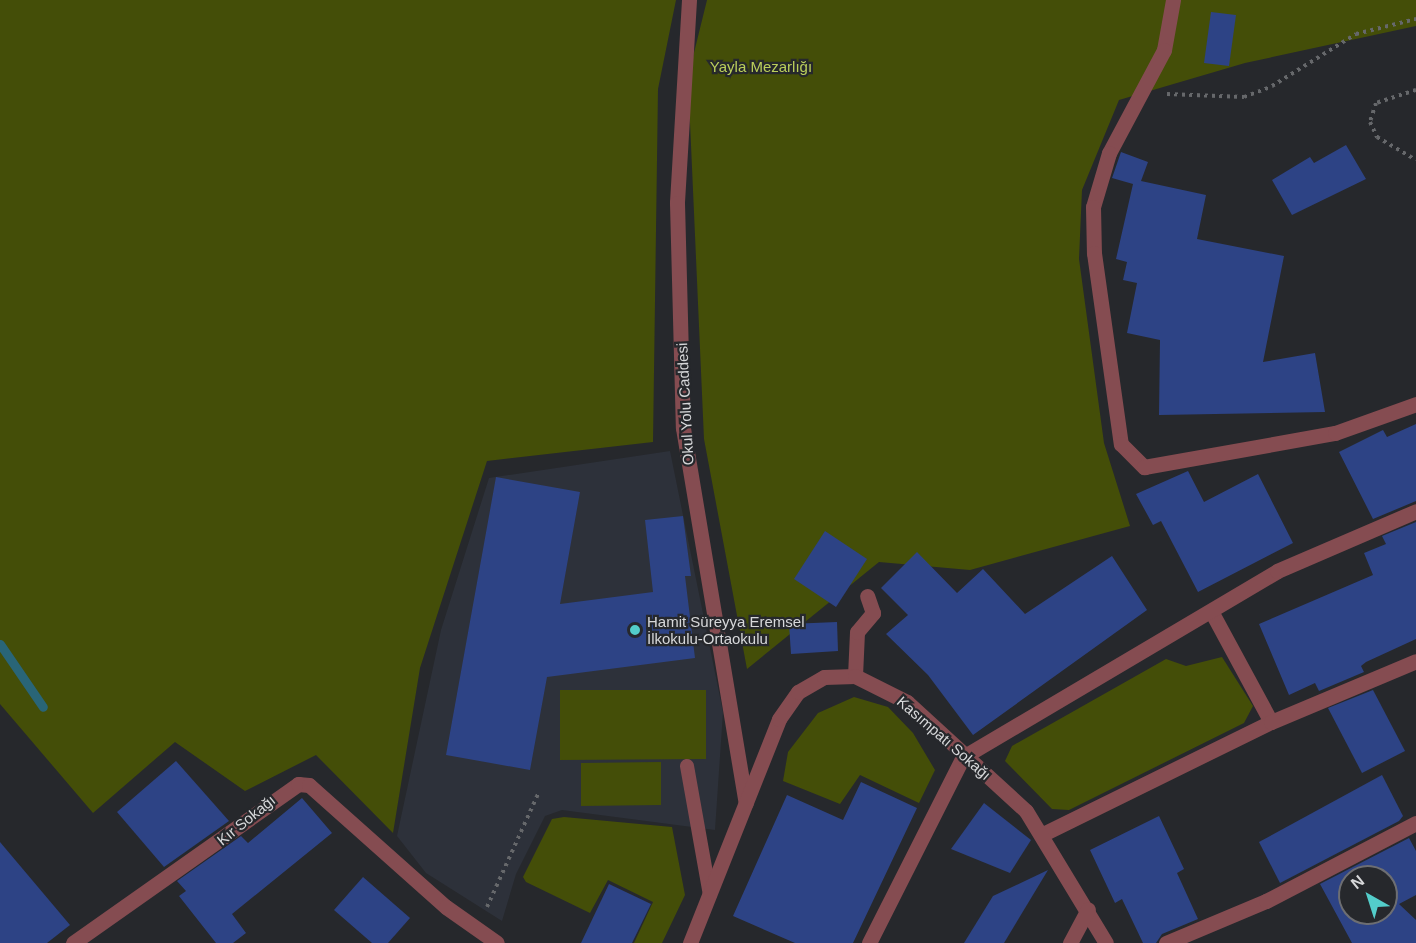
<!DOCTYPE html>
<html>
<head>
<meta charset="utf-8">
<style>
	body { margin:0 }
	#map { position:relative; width:1416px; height:943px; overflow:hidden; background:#26282c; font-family:Arial,sans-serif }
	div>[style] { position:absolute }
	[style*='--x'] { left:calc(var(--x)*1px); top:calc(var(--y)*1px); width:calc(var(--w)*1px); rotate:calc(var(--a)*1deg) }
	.built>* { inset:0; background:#2d313a }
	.green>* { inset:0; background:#444e08 }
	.stream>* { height:9px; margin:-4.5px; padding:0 4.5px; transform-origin:4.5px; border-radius:4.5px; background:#296577 }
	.building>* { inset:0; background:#2d4385 }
	.path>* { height:4px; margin-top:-2px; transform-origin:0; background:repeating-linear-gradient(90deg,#66686b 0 3px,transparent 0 7.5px) }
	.service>* { height:14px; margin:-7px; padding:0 7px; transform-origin:7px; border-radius:7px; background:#854c51 }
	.minor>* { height:15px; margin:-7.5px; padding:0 7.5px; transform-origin:7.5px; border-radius:7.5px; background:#854c51 }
	.dots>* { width:16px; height:16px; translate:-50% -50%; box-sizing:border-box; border:3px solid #26282c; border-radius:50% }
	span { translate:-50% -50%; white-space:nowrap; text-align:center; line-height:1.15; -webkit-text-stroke:4.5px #26282c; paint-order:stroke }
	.park-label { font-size:15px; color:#bbcf5b }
	.street-label { font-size:15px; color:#d7d8da }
	.poi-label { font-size:15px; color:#d7d8da }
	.left { translate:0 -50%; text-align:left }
	.north { position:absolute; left:1338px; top:865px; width:60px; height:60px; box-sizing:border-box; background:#26282c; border:2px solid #6d6e72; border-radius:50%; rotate:321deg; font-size:16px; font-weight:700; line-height:24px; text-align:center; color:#d7d8da }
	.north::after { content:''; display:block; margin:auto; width:21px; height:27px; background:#53cdca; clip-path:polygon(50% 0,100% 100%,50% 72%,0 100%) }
</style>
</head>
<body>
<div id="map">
	<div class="built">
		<i style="clip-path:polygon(670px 451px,723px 712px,715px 830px,562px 810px,545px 816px,516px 874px,502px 921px,426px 873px,397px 836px,441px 630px,489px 478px)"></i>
	</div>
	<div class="green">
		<i style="clip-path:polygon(0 0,676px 0,658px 89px,653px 442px,487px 461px,420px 668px,393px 833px,316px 755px,245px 791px,175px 742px,93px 813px,0 704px)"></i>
		<i style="clip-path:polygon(707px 0,1416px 0,1416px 26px,1245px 63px,1119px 100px,1082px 190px,1079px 259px,1104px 443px,1130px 526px,970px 570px,879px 562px,747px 669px,704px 439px,688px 77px)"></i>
		<i style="clip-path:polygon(1222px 657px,1253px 706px,1244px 723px,1069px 810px,1052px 809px,1005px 761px,1012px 746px,1166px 659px,1186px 666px)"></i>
		<i style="clip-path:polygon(560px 690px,706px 690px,706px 759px,560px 760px)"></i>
		<i style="clip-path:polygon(854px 697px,888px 707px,913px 733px,935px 770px,919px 803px,860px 775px,840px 804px,783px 781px,788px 752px,818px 713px)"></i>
		<i style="clip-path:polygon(661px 762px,661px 805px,581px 806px,581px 763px)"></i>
		<i style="clip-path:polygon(564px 817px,672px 827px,685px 895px,662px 943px,634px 943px,653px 902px,608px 880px,590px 913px,526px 882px,523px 877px,552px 819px)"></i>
	</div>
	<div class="stream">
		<i style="--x:0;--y:644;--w:76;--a:55.7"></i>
	</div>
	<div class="building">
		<i style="clip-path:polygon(1211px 12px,1236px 15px,1229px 66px,1204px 63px)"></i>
		<i style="clip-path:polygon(1346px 145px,1366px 179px,1292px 215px,1272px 180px,1310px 157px,1314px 163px)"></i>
		<i style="clip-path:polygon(1121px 152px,1148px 162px,1141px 181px,1206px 195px,1197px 239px,1284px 256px,1263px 362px,1315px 353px,1325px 412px,1159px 415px,1160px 340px,1127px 333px,1137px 283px,1123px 280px,1127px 262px,1116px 259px,1133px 184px,1112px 178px)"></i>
		<i style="clip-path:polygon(1416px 424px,1416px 501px,1373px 519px,1339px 452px,1383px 430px,1387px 437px)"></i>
		<i style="clip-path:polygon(1188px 471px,1204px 502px,1258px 474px,1293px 543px,1198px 592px,1161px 521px,1153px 525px,1136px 494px)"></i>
		<i style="clip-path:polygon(496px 477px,580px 492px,560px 604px,653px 592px,645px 520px,683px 516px,691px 576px,685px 576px,695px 658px,547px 677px,530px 770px,446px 755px)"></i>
		<i style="clip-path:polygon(1416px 522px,1416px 639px,1366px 662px,1361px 666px,1364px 672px,1319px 691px,1315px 683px,1289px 695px,1259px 624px,1373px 575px,1364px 553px,1386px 544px,1382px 536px)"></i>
		<i style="clip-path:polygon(825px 531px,867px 559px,836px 607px,794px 579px)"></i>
		<i style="clip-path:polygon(917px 552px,957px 593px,983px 569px,1025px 614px,1112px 556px,1147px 610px,973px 735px,928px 675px,886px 634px,908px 615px,881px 588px)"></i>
		<i style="clip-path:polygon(837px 622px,838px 651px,791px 654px,789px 624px)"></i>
		<i style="clip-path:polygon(1373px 690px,1405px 751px,1362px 773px,1328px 708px)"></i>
		<i style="clip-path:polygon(176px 761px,229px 821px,164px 867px,117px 812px)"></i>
		<i style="clip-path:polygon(1382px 775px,1403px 816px,1399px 821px,1280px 883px,1259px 842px)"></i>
		<i style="clip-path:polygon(861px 782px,917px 808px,853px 943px,795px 943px,733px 916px,787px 795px,843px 820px)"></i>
		<i style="clip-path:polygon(302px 798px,332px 833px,232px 914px,246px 933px,233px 943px,216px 943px,179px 896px,186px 891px,177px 881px,241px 836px,248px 843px)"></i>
		<i style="clip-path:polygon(984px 803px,1031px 840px,1010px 873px,951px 849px)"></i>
		<i style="clip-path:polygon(1159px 816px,1184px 869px,1177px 873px,1198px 919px,1162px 934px,1156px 943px,1143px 943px,1122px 899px,1115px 903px,1090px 850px)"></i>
		<i style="clip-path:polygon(evenodd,1409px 838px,1416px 851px,1416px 895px,1399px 904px,1416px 920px,1416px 943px,1352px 943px,1320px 884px,1409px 838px,1350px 877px,1386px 877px,1386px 913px,1350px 913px,1350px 877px)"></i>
		<i style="clip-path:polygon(0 842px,70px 925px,47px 943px,0 943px)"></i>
		<i style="clip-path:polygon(1048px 870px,1004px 943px,964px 943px,993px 896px)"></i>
		<i style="clip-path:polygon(363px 877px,410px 918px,388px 943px,372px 943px,334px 910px)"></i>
		<i style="clip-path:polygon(609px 884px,651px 904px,632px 943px,581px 943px)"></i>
	</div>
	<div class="path">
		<i style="--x:1416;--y:90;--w:42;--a:162"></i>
		<i style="--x:1376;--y:103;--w:20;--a:108"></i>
		<i style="--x:1370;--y:122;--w:17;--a:65"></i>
		<i style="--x:1377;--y:137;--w:45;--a:30.5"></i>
		<i style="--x:1167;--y:94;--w:77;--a:2.2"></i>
		<i style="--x:1244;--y:97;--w:30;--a:-21"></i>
		<i style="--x:1272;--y:86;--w:99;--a:-31.8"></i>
		<i style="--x:1356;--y:34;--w:62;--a:-14"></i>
		<i style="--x:487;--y:907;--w:124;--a:-65.7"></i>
	</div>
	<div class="service">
		<i style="--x:687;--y:766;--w:131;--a:79.9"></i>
	</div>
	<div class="minor">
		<i style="--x:689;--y:0;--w:203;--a:93.4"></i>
		<i style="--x:677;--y:203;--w:225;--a:88.5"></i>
		<i style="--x:683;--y:428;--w:380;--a:80.5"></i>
		<i style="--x:1173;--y:0;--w:51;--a:100.2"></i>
		<i style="--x:1164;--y:50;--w:117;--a:118.1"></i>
		<i style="--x:1109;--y:153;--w:56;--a:106.5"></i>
		<i style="--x:1093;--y:207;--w:46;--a:88.8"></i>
		<i style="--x:1094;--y:253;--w:193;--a:82"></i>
		<i style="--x:1121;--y:444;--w:33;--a:45"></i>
		<i style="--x:1144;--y:467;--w:194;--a:-10.1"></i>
		<i style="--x:1335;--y:433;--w:86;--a:-19.7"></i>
		<i style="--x:1211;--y:611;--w:126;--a:61.6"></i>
		<i style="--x:855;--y:676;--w:44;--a:-87.4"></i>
		<i style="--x:857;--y:632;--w:25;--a:-50"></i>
		<i style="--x:873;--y:613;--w:18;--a:-109"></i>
		<i style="--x:1043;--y:834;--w:254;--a:-26.2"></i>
		<i style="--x:1271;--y:722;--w:157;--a:-22.8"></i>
		<i style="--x:73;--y:943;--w:276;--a:-35.2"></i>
		<i style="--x:298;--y:784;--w:11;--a:5"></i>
		<i style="--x:309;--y:785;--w:183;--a:41.7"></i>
		<i style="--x:446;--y:907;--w:62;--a:35.2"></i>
		<i style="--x:690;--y:943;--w:241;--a:-68.3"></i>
		<i style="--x:779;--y:719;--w:33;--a:-55"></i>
		<i style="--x:798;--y:692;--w:30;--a:-30"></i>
		<i style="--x:824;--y:677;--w:31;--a:-2"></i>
		<i style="--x:855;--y:676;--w:58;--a:26.6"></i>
		<i style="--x:907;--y:702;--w:161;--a:42.5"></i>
		<i style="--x:1026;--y:811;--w:154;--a:58.8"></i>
		<i style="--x:869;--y:943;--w:208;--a:-63.2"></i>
		<i style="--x:963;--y:757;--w:365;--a:-30.6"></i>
		<i style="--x:1277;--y:571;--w:151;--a:-23.3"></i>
		<i style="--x:1070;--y:943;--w:38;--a:-62"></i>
		<i style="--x:1166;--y:943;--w:108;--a:-22.8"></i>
		<i style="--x:1266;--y:901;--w:169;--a:-27.5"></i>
	</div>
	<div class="dots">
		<i style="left:635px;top:630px;background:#53cdca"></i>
	</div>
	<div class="park-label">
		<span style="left:761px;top:67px">Yayla Mezarlığı</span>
	</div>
	<div class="street-label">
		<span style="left:685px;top:404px;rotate:-93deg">Okul Yolu Caddesi</span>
		<span style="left:944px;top:738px;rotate:41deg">Kasımpatı Sokağı</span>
		<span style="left:246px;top:820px;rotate:-39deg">Kır Sokağı</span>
	</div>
	<div class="poi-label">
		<span class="left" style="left:647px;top:630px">Hamit Süreyya Eremsel<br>İlkokulu-Ortaokulu</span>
	</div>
	<div class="north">N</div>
</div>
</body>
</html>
